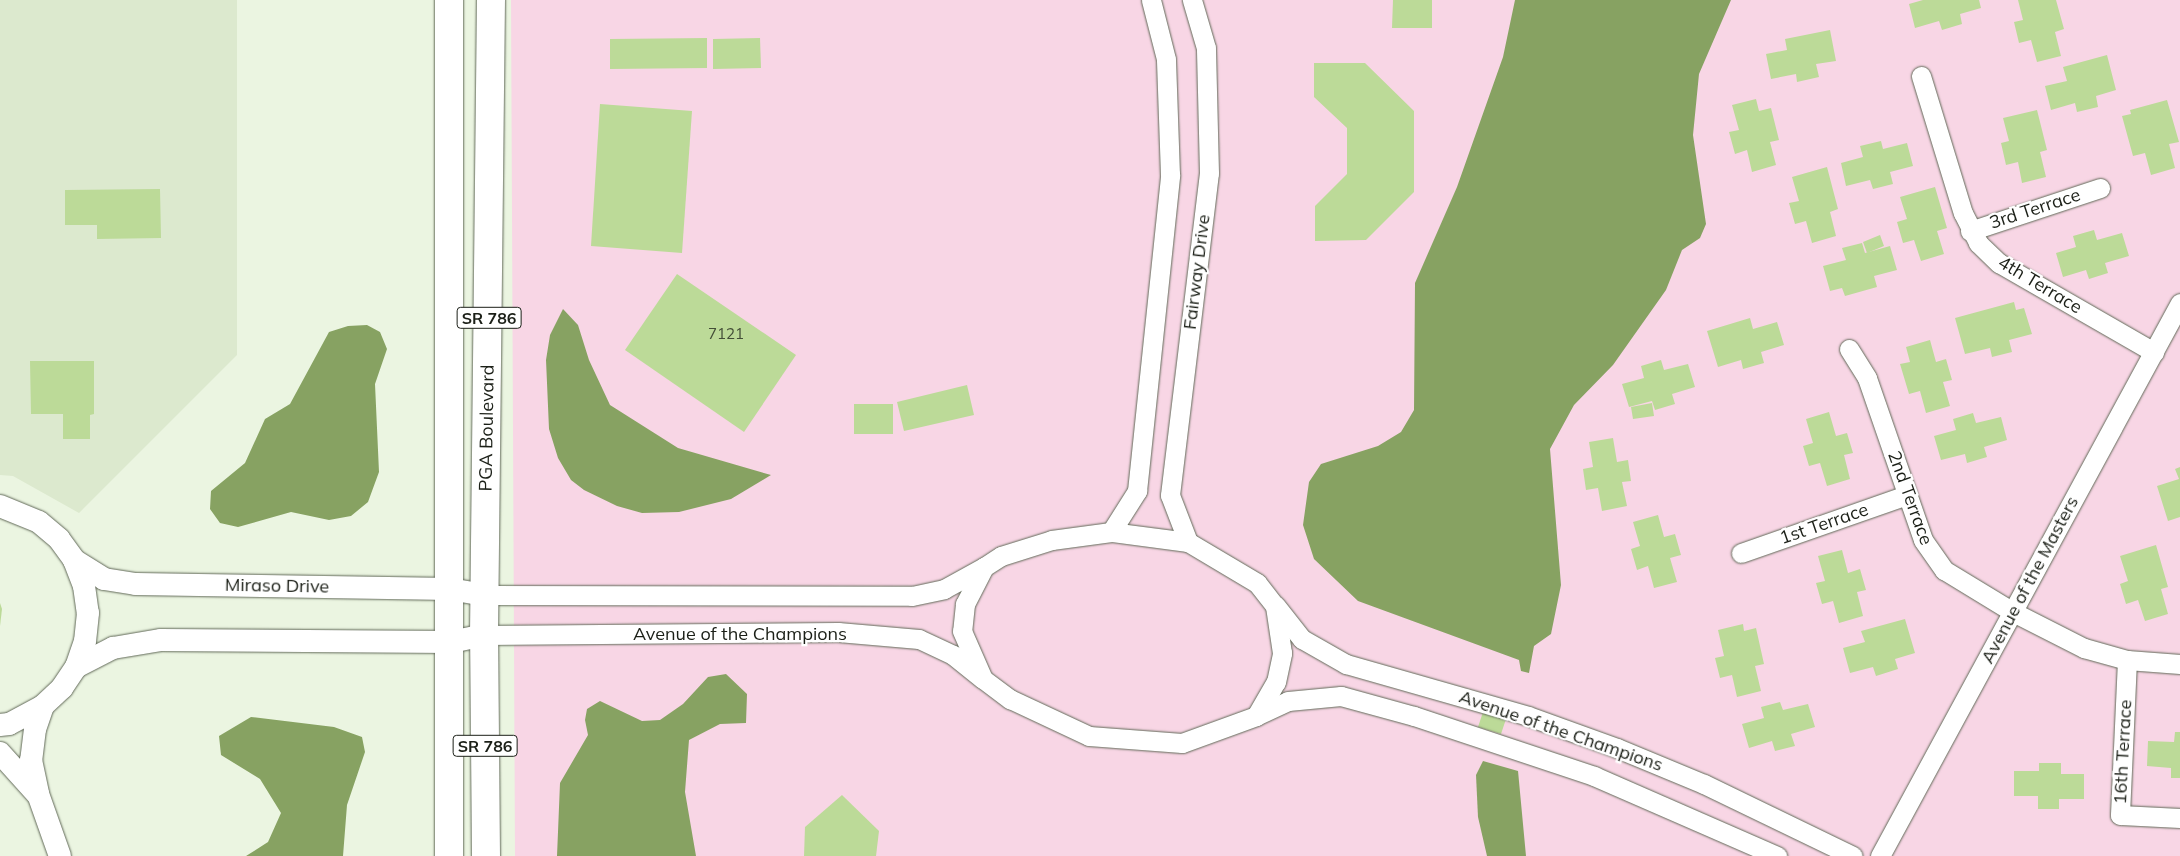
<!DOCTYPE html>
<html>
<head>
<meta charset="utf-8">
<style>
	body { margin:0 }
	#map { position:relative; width:2180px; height:856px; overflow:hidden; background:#ebf5e1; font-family:Mulish,sans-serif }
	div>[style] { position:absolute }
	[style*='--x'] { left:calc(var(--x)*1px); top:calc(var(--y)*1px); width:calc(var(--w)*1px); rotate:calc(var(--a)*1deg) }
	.built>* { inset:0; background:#dce9ce }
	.green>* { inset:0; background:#f8d6e5 }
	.water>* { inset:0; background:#87a262 }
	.building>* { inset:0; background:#bcda98 }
	.roads { filter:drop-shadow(0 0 1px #616958) drop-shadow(0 0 1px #616958) }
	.minor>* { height:19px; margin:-9.5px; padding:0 9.5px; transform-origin:9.5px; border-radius:9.5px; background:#fff }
	.tertiary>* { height:22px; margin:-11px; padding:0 11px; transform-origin:11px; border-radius:11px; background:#fff }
	.primary>* { height:28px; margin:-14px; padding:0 14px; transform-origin:14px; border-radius:14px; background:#fff }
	span { translate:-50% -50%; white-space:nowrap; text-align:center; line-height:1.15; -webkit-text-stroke:4.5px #fff; paint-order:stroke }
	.number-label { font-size:15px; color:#434e37 }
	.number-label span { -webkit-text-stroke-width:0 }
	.shield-label span { padding:1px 4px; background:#fff; border:1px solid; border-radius:4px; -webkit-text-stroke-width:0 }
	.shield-label { font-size:16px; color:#1b1f17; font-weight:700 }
	.street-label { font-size:18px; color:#1b1f17 }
</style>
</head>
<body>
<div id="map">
	<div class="built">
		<i style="clip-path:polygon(0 0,237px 0,237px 355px,79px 513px,13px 476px,0 475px)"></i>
	</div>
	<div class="green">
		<i style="clip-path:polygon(511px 0,2180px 0,2180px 856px,515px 856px)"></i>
	</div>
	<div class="water">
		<i style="clip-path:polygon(1515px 0,1731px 0,1699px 74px,1693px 135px,1706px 224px,1700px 238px,1682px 250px,1666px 290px,1613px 365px,1574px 405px,1550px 449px,1561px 585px,1551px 634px,1534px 646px,1529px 673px,1521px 671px,1519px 660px,1358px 601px,1314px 559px,1303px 525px,1309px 482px,1321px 464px,1378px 446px,1401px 432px,1414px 410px,1415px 283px,1457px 187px,1503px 57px)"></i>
		<i style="clip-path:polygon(563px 309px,578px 325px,589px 360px,610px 405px,678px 448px,771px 475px,731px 499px,679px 512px,642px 513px,617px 506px,584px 490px,571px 480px,558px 458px,549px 429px,546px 360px,550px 335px)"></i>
		<i style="clip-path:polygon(367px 325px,380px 332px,387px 349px,375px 384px,379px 472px,368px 502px,351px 516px,329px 520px,291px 512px,238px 527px,220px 523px,210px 509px,211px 491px,245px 463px,265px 419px,290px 404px,329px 332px,348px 326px)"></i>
		<i style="clip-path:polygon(726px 674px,747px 694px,746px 723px,720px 724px,689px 740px,685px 792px,696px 856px,557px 856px,560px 783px,588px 735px,585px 720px,587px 709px,600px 701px,642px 721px,660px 720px,683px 704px,708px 677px)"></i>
		<i style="clip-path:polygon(251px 717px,334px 727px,362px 737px,365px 752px,347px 805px,343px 856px,246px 856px,268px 842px,281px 813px,260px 779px,221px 755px,219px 736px)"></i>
		<i style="clip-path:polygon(1483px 761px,1518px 771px,1526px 856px,1487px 856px,1478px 817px,1476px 775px)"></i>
	</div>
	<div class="building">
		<i style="clip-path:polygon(1393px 0,1432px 0,1432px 28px,1392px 28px)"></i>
		<i style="clip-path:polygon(1923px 0,1979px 0,1981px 8px,1960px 14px,1962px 24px,1942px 30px,1939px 21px,1915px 28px,1909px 4px)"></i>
		<i style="clip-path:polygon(2018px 0,2056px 0,2064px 29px,2055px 32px,2061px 56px,2037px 62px,2031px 40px,2019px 43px,2014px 22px,2023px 20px)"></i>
		<i style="clip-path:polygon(1830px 30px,1836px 61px,1816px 64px,1819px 77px,1797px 82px,1796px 74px,1771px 79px,1766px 54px,1787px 50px,1785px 39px)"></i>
		<i style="clip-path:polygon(707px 38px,707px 68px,610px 69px,610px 39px)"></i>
		<i style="clip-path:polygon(760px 38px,761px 68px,713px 69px,713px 39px)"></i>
		<i style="clip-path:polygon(2107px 55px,2116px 90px,2096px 96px,2098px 107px,2077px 112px,2075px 103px,2051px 110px,2045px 86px,2067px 81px,2063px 67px)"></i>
		<i style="clip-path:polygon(1314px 63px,1365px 63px,1414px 111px,1414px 192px,1366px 240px,1315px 241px,1315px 206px,1347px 174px,1347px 128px,1314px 97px)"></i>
		<i style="clip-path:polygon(1756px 99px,1759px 111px,1771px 108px,1779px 140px,1770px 142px,1776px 165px,1752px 172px,1747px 150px,1735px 154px,1729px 132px,1739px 130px,1732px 105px)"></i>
		<i style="clip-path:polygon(2167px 100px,2179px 142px,2169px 144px,2175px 168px,2151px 175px,2145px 153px,2133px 156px,2122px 116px,2131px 114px,2130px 110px)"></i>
		<i style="clip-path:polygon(600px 104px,692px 111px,682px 253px,591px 246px)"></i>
		<i style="clip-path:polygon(2037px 110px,2047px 150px,2040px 152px,2046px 177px,2022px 183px,2018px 162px,2006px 165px,2001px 143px,2009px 141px,2003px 118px)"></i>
		<i style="clip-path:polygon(1881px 141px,1883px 149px,1907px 143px,1913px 166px,1890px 172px,1893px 184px,1873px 189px,1870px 180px,1846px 186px,1841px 163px,1863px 157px,1860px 146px)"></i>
		<i style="clip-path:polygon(1827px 167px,1838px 209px,1830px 212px,1836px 236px,1812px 243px,1806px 221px,1795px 224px,1789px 203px,1799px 201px,1792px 177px)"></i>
		<i style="clip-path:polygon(1935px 187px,1947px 228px,1937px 231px,1944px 254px,1921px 261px,1914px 240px,1903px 243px,1897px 222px,1907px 219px,1900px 197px)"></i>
		<i style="clip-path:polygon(160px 189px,161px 238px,97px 239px,97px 225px,65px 225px,65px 190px)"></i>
		<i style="clip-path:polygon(2094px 230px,2097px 240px,2122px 233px,2129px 256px,2105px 263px,2108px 273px,2089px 279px,2086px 270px,2063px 277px,2056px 253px,2076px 247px,2073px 236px)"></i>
		<i style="clip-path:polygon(1880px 235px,1884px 246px,1867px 253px,1863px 242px)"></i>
		<i style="clip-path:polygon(1862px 243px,1865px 253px,1890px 246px,1897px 270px,1874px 276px,1877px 287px,1845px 296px,1842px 288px,1830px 291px,1823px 266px,1846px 260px,1842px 248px)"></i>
		<i style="clip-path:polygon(677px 274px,796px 355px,744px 432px,625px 350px)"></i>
		<i style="clip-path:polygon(2014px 302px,2016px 310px,2024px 308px,2032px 334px,2009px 340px,2012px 352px,1992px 357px,1990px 348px,1965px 354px,1955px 318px)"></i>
		<i style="clip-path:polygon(1750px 318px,1753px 329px,1777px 322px,1784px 345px,1761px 352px,1764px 363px,1743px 369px,1741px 360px,1718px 367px,1707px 331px)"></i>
		<i style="clip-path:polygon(1930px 340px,1936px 362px,1946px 359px,1952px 380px,1943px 382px,1950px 406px,1926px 413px,1920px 391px,1909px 394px,1900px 364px,1910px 362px,1906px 347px)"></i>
		<i style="clip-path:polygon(1661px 360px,1664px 370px,1688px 364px,1695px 387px,1672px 394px,1675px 404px,1655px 410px,1652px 401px,1629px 407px,1622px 384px,1644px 378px,1641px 366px)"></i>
		<i style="clip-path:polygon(30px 361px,94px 361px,94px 414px,90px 415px,90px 439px,63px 439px,63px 414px,31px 414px)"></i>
		<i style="clip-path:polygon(967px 385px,974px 415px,904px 431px,897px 402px)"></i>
		<i style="clip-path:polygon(1652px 403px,1654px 416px,1633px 419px,1631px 407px)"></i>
		<i style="clip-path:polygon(854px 404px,893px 404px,893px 434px,854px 434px)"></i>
		<i style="clip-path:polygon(1829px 412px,1836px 436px,1847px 433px,1853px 453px,1844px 455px,1850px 479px,1827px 486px,1820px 463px,1809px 466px,1803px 446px,1813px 443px,1806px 419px)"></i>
		<i style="clip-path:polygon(1973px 413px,1976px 423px,2001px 417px,2007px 440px,1984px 447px,1987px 457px,1967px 463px,1965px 454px,1941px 460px,1934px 436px,1956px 430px,1953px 419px)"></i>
		<i style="clip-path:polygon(1613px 438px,1617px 462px,1628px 460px,1631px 481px,1622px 482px,1627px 506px,1602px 511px,1598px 488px,1586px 490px,1583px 469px,1593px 467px,1589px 442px)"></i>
		<i style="clip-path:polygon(2180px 467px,2180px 517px,2168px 521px,2157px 486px,2179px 479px,2175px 469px)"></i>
		<i style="clip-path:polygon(1658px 515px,1664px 537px,1675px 534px,1681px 555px,1670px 558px,1677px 582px,1654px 588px,1648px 566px,1637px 570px,1631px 549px,1640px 546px,1633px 522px)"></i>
		<i style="clip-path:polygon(2156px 545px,2168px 587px,2161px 589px,2168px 614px,2145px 621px,2138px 600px,2126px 604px,2120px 584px,2128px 581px,2120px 556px)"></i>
		<i style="clip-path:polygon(1842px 550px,1848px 573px,1860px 569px,1866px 590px,1857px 592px,1863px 616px,1839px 623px,1833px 601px,1822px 604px,1816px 583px,1825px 581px,1818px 556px)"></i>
		<i style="clip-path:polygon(0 603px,2px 609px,0 626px)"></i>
		<i style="clip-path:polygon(1905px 619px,1915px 653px,1895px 659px,1898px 669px,1876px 676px,1873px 667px,1850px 673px,1843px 648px,1865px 642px,1861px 631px)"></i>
		<i style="clip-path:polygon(1743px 624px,1744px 631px,1756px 628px,1764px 664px,1755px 666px,1761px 691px,1737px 697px,1732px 675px,1720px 678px,1715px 658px,1724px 656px,1718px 630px)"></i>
		<i style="clip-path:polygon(1780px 702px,1783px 710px,1808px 704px,1815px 727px,1791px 734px,1795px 746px,1775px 751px,1772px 741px,1749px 748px,1742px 724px,1764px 718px,1761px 707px)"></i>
		<i style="clip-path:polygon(1483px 712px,1506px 719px,1501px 734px,1478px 727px)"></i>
		<i style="clip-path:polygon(2175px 732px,2180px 732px,2180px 778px,2171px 778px,2171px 768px,2147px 766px,2148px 741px,2174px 742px)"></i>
		<i style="clip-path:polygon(2039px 763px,2061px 763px,2061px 774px,2084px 774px,2084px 799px,2059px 799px,2059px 809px,2038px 809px,2038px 796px,2014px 796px,2014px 771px,2039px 771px)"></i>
		<i style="clip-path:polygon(842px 795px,879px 831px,876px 856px,804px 856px,805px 827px)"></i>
	</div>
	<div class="roads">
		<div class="minor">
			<i style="--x:1921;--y:76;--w:143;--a:73"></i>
			<i style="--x:1963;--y:213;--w:34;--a:63"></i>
			<i style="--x:1978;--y:243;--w:29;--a:44"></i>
			<i style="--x:1999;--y:263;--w:179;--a:29.9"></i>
			<i style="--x:1970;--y:231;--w:137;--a:-18.3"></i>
			<i style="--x:1849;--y:349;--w:34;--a:58"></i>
			<i style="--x:1867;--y:378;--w:171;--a:70.9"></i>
			<i style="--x:1923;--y:540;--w:37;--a:55"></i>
			<i style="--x:1944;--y:570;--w:81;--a:31.3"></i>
			<i style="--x:2013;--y:612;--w:80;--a:26.9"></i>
			<i style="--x:2084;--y:648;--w:45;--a:15.6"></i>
			<i style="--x:2127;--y:660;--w:53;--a:4.3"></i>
			<i style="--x:1111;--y:532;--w:49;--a:-57.6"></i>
			<i style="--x:1137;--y:491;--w:318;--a:-84"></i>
			<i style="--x:1170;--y:175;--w:116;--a:-92"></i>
			<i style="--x:1166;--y:59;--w:61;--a:-104.3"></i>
			<i style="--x:1188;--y:542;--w:50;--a:-111"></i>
			<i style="--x:1170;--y:495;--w:324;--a:-83.1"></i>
			<i style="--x:1209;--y:173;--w:125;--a:-91.4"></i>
			<i style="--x:1206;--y:48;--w:50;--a:-106.3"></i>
			<i style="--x:1741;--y:553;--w:176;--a:-19.3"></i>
			<i style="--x:485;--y:595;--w:427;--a:0.1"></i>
			<i style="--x:912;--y:596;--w:33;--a:-12"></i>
			<i style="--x:944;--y:589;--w:46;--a:-28.8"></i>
			<i style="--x:1276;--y:606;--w:42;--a:51.8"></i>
			<i style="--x:1302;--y:639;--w:51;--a:29.6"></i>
			<i style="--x:1346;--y:664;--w:189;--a:15.9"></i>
			<i style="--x:1528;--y:716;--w:95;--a:19.8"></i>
			<i style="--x:1617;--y:748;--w:94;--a:22.5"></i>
			<i style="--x:1704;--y:784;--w:165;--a:25.8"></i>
			<i style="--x:484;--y:635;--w:354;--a:-0.5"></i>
			<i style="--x:838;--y:632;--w:81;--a:4.9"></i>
			<i style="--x:919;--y:639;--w:38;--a:25"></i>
			<i style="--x:953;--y:655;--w:38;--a:39"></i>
			<i style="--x:983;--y:679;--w:34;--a:37"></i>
			<i style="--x:1010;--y:699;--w:87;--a:25.1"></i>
			<i style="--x:1089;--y:736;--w:93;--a:4.3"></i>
			<i style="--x:1182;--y:743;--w:79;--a:-20"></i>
			<i style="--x:1256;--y:716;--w:39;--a:-60"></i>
			<i style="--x:1276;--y:682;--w:30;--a:-78"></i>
			<i style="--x:1282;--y:653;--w:48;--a:-98.5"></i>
			<i style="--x:1275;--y:606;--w:29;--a:-128"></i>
			<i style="--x:1257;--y:583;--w:80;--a:-149.3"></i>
			<i style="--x:1188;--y:542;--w:78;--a:-172.6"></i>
			<i style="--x:1111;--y:532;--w:60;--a:172.3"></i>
			<i style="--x:1052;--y:540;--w:53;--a:162.6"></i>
			<i style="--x:1001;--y:556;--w:20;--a:147"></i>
			<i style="--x:984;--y:567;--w:42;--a:117.2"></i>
			<i style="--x:965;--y:604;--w:27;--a:96"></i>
			<i style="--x:962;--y:631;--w:52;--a:66.4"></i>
			<i style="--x:2127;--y:660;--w:155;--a:92.6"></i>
			<i style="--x:2120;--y:815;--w:60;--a:2.9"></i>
			<i style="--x:1256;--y:716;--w:35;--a:-25"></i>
			<i style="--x:1288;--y:701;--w:53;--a:-5.4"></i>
			<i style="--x:1341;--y:696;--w:76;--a:15.3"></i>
			<i style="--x:1414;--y:716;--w:190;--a:18.4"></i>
			<i style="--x:1594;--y:776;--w:200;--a:23.6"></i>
			<i style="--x:1880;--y:856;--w:629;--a:-61.52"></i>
		</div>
		<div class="tertiary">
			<i style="--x:0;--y:506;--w:42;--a:22.3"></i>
			<i style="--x:39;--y:522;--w:26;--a:40"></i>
			<i style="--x:59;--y:539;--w:26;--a:54"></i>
			<i style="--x:74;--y:560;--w:28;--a:69"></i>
			<i style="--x:84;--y:586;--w:27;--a:82"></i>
			<i style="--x:88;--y:613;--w:28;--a:96"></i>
			<i style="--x:85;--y:641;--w:28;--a:109"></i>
			<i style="--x:76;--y:667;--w:25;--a:124"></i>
			<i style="--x:62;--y:688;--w:26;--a:137"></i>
			<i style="--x:43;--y:706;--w:38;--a:152"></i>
			<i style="--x:9;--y:724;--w:9;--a:174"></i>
			<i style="--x:74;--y:560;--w:36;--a:32"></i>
			<i style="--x:104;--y:579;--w:32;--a:9"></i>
			<i style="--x:136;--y:584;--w:314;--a:0.9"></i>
			<i style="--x:450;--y:589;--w:36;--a:10"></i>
			<i style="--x:76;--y:667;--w:42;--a:-27.2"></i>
			<i style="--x:113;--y:648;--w:49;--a:-9.5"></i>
			<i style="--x:161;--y:640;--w:290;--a:0.4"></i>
			<i style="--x:451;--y:642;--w:34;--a:-12"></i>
			<i style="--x:43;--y:706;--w:24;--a:109"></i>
			<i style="--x:35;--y:729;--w:31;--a:97"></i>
			<i style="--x:31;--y:760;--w:35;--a:78"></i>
			<i style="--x:38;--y:794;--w:66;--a:70.5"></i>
			<i style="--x:0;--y:753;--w:55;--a:47.9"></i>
		</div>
		<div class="primary">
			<i style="--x:449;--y:0;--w:856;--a:90"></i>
			<i style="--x:486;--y:856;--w:221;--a:-90.5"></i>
			<i style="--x:484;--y:635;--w:635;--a:-89.37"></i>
		</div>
	</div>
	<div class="number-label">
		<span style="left:726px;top:334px">7121</span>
	</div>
	<div class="shield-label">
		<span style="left:489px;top:318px">SR 786</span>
		<span style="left:485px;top:746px">SR 786</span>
	</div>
	<div class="street-label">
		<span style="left:2035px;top:209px;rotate:-18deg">3rd Terrace</span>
		<span style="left:1197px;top:272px;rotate:-83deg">Fairway Drive</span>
		<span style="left:2040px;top:285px;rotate:31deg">4th Terrace</span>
		<span style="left:487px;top:428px;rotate:-89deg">PGA Boulevard</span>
		<span style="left:1910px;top:498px;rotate:70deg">2nd Terrace</span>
		<span style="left:1824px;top:524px;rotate:-19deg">1st Terrace</span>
		<span style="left:2030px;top:580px;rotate:-62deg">Avenue of the Masters</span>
		<span style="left:277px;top:586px;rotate:1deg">Miraso Drive</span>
		<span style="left:740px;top:634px">Avenue of the Champions</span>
		<span style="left:1561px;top:731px;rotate:19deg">Avenue of the Champions</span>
		<span style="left:2123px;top:752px;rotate:-87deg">16th Terrace</span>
	</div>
</div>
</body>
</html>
